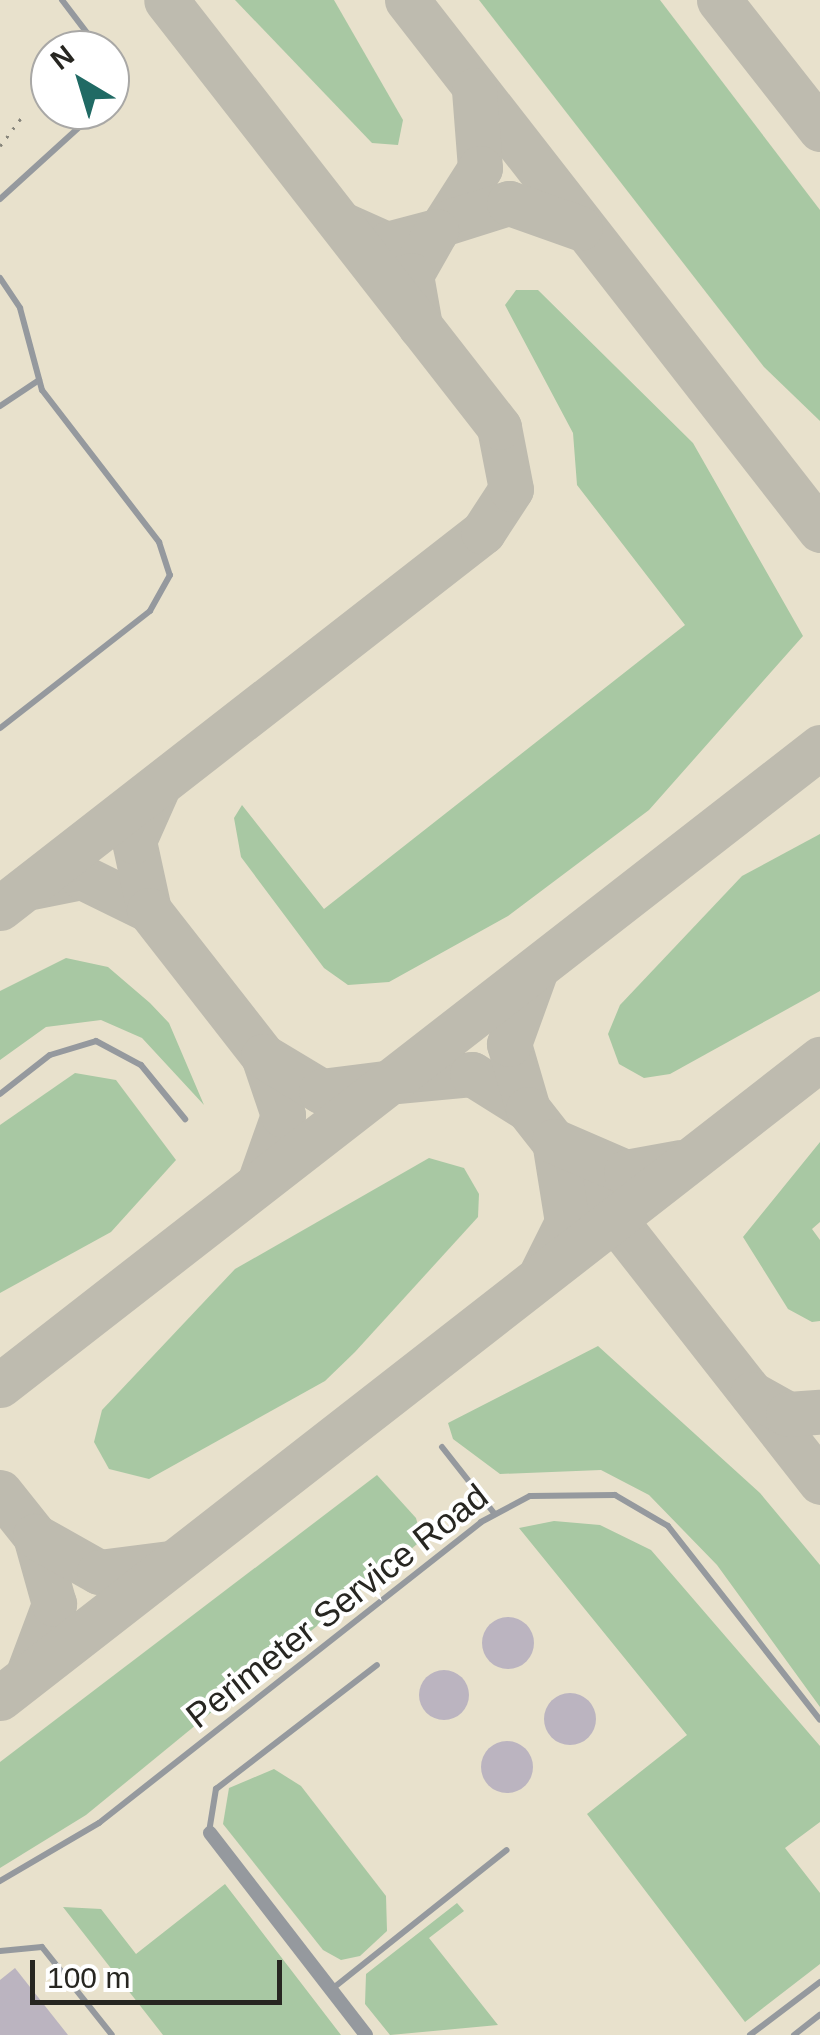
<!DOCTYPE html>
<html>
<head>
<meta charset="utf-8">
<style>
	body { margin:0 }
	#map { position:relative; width:820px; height:2035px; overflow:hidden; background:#efebdd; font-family:Helvetica,sans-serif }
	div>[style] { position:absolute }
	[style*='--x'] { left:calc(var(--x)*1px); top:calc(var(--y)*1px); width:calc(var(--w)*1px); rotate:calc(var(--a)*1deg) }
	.built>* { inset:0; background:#e8e1cc }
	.green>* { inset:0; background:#a8c8a3 }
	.taxiway>* { height:45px; margin:-22.5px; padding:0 22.5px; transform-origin:22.5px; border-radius:22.5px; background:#bebbaf }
	.building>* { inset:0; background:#bbb4c0 }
	.round { border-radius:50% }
	.path>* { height:2.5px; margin-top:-1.25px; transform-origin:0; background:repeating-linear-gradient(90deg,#87857b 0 2.5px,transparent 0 10.5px) }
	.service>* { height:6px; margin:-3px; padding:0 3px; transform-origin:3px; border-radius:3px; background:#95999e }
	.minor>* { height:14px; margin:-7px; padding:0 7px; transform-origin:7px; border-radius:7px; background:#95999e }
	span { translate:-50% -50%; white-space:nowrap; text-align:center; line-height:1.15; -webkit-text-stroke:8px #fff; paint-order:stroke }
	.street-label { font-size:35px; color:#272621 }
	.north { position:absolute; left:30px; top:30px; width:100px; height:100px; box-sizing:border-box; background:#fff; border:2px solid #a9a8a6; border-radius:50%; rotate:322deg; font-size:28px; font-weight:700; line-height:40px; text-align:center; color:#272621 }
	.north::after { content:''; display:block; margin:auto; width:35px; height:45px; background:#206a64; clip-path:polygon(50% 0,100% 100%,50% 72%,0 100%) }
	.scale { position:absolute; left:30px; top:1960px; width:252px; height:45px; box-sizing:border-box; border:5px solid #272621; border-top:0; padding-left:12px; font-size:30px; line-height:35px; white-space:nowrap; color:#272621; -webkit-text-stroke:8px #fff; paint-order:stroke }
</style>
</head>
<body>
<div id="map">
	<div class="built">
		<i style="clip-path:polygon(evenodd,0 0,820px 0,820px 2035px,0 2035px,0 0,50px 50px,110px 50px,110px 110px,50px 110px,50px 50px)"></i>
	</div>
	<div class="green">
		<i style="clip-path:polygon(235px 0,334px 0,403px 120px,398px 145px,372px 143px)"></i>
		<i style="clip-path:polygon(479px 0,660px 0,820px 210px,820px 421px,764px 367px)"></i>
		<i style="clip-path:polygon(516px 290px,538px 290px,693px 443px,803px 636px,649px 810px,508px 916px,389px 982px,348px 985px,324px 968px,241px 857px,234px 818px,242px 805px,324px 909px,685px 625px,577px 485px,573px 433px,505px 305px)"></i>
		<i style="clip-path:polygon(820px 834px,820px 991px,670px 1074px,644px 1078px,619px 1064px,608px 1034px,620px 1005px,742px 876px)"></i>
		<i style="clip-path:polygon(66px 958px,108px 967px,150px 1003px,169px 1023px,204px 1105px,142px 1038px,101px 1020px,46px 1027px,0 1060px,0 991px)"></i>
		<i style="clip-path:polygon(75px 1073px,116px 1080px,176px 1160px,111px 1232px,0 1293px,0 1125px)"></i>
		<i style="clip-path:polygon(820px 1142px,820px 1222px,812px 1229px,820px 1240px,820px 1321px,812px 1322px,788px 1309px,743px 1237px)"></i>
		<i style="clip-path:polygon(429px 1158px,464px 1168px,479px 1194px,478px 1217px,355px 1352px,325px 1381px,149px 1479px,109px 1469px,94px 1442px,102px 1410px,235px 1269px)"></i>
		<i style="clip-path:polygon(598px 1346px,760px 1493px,820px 1565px,820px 1707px,717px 1565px,649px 1495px,601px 1470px,500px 1474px,453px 1439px,448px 1423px)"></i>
		<i style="clip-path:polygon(377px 1475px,416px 1518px,422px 1540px,86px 1815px,0 1868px,0 1762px)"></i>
		<i style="clip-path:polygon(554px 1521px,600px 1525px,651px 1550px,820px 1746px,820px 1822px,785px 1848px,820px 1893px,820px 1964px,745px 2022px,587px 1814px,687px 1735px,519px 1528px)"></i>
		<i style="clip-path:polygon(274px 1769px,301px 1786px,386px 1896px,387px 1931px,360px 1956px,341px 1960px,323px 1950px,223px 1824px,229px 1788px)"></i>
		<i style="clip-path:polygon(225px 1884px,341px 2035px,163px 2035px,63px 1907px,101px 1909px,136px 1954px)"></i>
		<i style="clip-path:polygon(457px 1903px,464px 1911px,429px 1938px,498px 2025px,390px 2035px,365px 2004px,366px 1974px)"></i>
	</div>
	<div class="taxiway">
		<i style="--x:407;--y:0;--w:672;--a:52.07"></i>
		<i style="--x:719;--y:0;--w:164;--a:51.9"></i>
		<i style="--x:474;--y:90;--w:78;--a:85.6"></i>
		<i style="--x:480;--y:168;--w:65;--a:122.5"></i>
		<i style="--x:445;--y:223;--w:67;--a:-17.4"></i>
		<i style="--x:509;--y:203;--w:75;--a:19.4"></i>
		<i style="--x:342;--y:224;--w:49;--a:24"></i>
		<i style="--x:387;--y:244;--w:51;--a:-14.9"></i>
		<i style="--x:436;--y:231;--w:51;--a:119.6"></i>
		<i style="--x:411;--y:275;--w:52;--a:80"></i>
		<i style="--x:32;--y:887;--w:51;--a:-11.3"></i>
		<i style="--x:82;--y:877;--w:75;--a:26.2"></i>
		<i style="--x:149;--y:910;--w:71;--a:-102.3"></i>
		<i style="--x:134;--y:841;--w:57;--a:-66.1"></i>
		<i style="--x:0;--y:908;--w:612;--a:-37.9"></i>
		<i style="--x:483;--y:532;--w:51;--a:-56.9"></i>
		<i style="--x:511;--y:489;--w:63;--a:-101"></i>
		<i style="--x:499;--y:427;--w:541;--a:-127.95"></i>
		<i style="--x:149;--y:910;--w:185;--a:52"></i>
		<i style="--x:397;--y:1081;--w:75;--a:-5.3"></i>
		<i style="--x:472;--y:1074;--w:66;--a:32"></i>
		<i style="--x:528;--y:1109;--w:68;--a:-106.3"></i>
		<i style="--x:509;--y:1044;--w:77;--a:-70.1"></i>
		<i style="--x:528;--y:1109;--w:474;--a:51.9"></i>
		<i style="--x:260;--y:1180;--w:69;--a:-70.5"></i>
		<i style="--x:283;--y:1115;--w:62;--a:-108.7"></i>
		<i style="--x:263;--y:1056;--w:68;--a:31.1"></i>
		<i style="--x:321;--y:1091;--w:64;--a:-7.2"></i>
		<i style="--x:542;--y:1272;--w:56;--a:-63.4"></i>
		<i style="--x:567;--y:1222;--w:82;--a:-99.1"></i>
		<i style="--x:554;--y:1141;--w:78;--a:23.3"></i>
		<i style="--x:626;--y:1172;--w:56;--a:-10.3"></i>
		<i style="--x:0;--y:1385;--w:1039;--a:-37.88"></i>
		<i style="--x:752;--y:1394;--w:41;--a:29.1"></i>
		<i style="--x:788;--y:1414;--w:32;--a:-4"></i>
		<i style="--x:0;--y:1492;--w:56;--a:51.5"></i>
		<i style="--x:29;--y:1671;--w:72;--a:-69.5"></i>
		<i style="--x:54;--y:1604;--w:71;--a:-105.6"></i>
		<i style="--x:35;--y:1536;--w:73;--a:29.4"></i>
		<i style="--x:99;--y:1572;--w:71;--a:-7.3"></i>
		<i style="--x:0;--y:1698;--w:1040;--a:-37.93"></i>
	</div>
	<div class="building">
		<i class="round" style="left:482px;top:1617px;width:52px;height:52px"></i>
		<i class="round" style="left:419px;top:1670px;width:50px;height:50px"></i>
		<i class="round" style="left:544px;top:1693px;width:52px;height:52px"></i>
		<i class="round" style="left:481px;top:1741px;width:52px;height:52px"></i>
		<i style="clip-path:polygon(15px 1968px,68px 2035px,0 2035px,0 1980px)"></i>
	</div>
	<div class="path">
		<i style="--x:0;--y:146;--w:35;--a:-53"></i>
	</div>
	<div class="service">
		<i style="--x:62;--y:0;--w:63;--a:52.8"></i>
		<i style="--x:110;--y:77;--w:5;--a:90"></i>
		<i style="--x:0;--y:199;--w:132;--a:-42.2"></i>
		<i style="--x:0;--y:278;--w:36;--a:56"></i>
		<i style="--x:20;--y:308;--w:85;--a:75"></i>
		<i style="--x:42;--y:390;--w:192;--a:52.4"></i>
		<i style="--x:159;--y:542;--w:35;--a:72"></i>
		<i style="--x:170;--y:575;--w:41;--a:119.1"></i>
		<i style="--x:150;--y:611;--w:190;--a:142"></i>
		<i style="--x:0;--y:406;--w:47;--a:-33.7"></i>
		<i style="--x:0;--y:1094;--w:63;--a:-38"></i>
		<i style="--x:50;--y:1055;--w:48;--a:-16.9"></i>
		<i style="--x:96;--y:1041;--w:51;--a:28.1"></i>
		<i style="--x:141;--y:1065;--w:70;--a:50.8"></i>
		<i style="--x:442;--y:1447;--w:84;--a:51.8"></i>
		<i style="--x:209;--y:1832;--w:44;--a:-80.8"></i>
		<i style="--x:216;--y:1789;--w:203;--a:-37.6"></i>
		<i style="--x:0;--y:1881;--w:115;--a:-30.4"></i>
		<i style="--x:99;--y:1823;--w:486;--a:-38.2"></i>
		<i style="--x:481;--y:1522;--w:55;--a:-28"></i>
		<i style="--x:530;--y:1496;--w:85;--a:-0.7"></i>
		<i style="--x:615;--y:1495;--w:61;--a:30.3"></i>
		<i style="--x:668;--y:1526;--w:246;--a:51.9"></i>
		<i style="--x:0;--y:1951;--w:42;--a:-5.4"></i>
		<i style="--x:42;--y:1947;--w:112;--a:51.5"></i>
		<i style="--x:332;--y:1989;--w:223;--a:-38.5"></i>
		<i style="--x:750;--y:2035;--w:88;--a:-37.1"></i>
		<i style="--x:794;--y:2035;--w:33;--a:-38"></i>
	</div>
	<div class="minor">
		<i style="--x:210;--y:1833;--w:255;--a:52.3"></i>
	</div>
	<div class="street-label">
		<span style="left:337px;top:1606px;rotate:-38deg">Perimeter Service Road</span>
	</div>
	<div class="north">N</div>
	<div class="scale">100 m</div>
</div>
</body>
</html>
